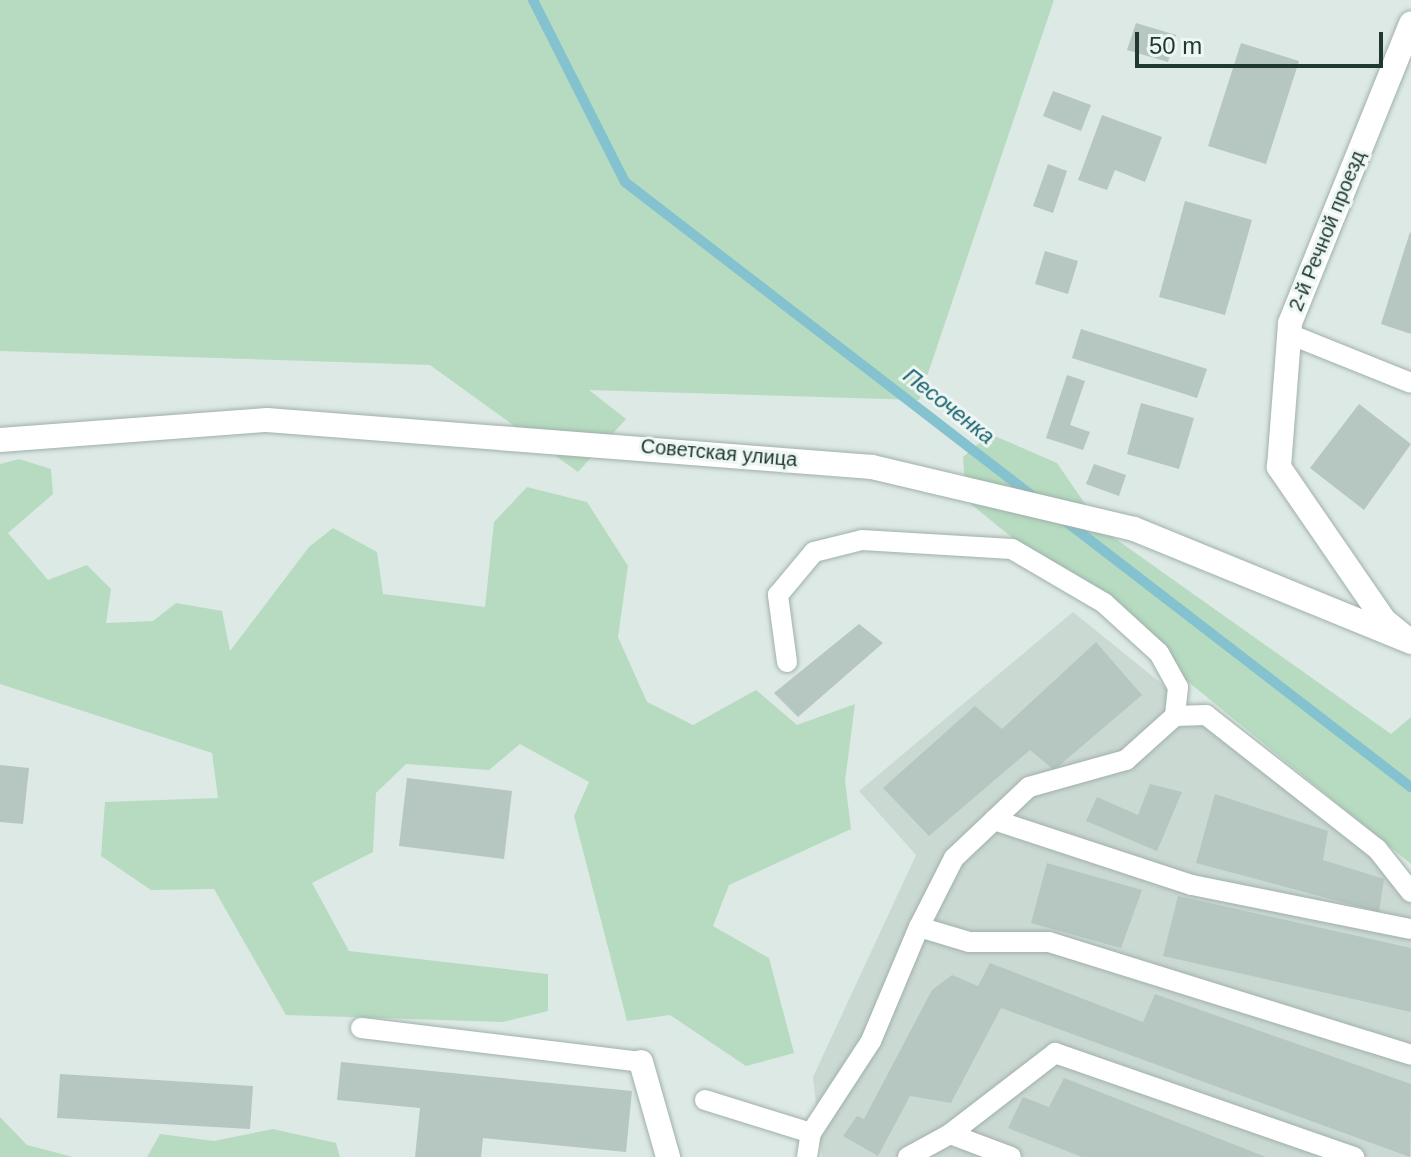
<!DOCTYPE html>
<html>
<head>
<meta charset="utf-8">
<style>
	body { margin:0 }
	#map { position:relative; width:1411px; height:1157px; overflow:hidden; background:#dde9e4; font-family:Arial,sans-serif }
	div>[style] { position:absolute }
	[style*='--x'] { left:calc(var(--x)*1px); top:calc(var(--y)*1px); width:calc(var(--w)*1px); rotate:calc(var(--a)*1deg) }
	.built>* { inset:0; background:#cbd9d3 }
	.green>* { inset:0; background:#b6dbc0 }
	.stream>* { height:10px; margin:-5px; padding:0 5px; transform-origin:5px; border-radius:5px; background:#84c2cf }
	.building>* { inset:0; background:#b6c6c0 }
	.roads { filter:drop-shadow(0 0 2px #a0b0ab) drop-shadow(0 0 2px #a0b0ab) }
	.lane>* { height:20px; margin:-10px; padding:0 10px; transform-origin:10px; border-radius:10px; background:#fff }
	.street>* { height:24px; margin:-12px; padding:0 12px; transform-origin:12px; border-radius:12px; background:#fff }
	.secondary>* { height:24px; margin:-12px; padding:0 12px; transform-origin:12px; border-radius:12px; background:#fff }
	span { translate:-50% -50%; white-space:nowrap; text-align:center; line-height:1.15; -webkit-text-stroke:6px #edf6f2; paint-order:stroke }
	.street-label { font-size:20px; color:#1f3832 }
	.water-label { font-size:22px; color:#1b6272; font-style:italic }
	.scale { position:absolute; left:1135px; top:32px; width:248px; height:36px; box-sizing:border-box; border:4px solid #1f3832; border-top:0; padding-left:10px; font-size:24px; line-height:28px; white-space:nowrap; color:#1f3832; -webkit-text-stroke:6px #edf6f2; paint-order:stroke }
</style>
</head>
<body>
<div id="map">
	<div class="built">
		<i style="clip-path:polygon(1073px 612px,1411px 885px,1411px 1157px,822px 1157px,813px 1077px,916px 855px,859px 791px)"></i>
	</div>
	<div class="green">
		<i style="clip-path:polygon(0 0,1054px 0,919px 400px,589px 390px,626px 419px,578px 472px,430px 365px,0 351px)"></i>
		<i style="clip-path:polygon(990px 434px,1057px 463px,1103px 530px,1391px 734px,1411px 717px,1411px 864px,966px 500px,963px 457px)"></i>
		<i style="clip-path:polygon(19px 459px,51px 469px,53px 494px,8px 533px,48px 580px,87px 565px,111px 589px,106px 623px,153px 621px,176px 603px,222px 611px,230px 651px,309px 547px,333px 528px,377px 552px,383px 594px,485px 607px,494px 522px,527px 487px,587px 502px,628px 566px,618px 637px,647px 702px,693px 725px,756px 690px,797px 725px,855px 704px,845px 781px,851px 829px,729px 885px,713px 926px,769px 958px,794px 1053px,746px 1066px,670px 1015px,627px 1021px,574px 816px,589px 782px,520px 744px,489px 770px,406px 764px,376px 793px,373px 852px,312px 883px,349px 951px,548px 974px,548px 1011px,503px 1022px,286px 1015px,214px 889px,151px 890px,101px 856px,105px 802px,218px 798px,212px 753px,0 684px,0 464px)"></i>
		<i style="clip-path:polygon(0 1117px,27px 1145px,73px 1157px,0 1157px)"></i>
		<i style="clip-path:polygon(273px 1129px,336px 1143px,340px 1157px,147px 1157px,160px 1134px,214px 1141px)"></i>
	</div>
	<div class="stream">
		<i style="--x:533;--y:0;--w:204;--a:63.2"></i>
		<i style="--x:625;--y:182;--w:518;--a:37.62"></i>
		<i style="--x:1064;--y:520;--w:438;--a:37.6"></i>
	</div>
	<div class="building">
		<i style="clip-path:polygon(1136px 23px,1176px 35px,1168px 62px,1127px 50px)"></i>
		<i style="clip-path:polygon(1241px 43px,1299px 61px,1266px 164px,1208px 146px)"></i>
		<i style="clip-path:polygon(1053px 91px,1091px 105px,1081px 131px,1043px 116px)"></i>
		<i style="clip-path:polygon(1102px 115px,1162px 137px,1145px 182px,1115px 170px,1107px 190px,1078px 180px)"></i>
		<i style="clip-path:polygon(1048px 164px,1067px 171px,1053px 213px,1033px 206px)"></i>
		<i style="clip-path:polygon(1185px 201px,1252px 220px,1225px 315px,1159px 297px)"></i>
		<i style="clip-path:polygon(1410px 232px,1411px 233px,1411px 334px,1381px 324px)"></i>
		<i style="clip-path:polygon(1045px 251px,1078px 261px,1068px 294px,1035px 284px)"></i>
		<i style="clip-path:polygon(1081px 329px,1207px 369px,1197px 398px,1072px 358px)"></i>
		<i style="clip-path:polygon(1067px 375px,1085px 381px,1070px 425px,1090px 432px,1083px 450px,1046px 438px)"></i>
		<i style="clip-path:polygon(1141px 403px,1194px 418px,1179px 469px,1127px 454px)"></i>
		<i style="clip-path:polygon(1359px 404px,1411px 444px,1364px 510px,1310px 468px)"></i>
		<i style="clip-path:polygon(1094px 464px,1126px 475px,1119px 496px,1086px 484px)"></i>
		<i style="clip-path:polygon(859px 624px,883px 643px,798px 717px,774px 693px)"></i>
		<i style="clip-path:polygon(1096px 642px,1142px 695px,1054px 770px,1030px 750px,929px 836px,883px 788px,975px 706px,1002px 729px)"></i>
		<i style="clip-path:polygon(0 765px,29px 768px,23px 824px,0 822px)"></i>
		<i style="clip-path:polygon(407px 778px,512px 791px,504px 859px,399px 846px)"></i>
		<i style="clip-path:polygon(1150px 784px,1182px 792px,1157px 851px,1086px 821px,1097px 797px,1138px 815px)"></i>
		<i style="clip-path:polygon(1215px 794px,1328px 831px,1323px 860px,1384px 879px,1379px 912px,1196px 863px)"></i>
		<i style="clip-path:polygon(1047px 863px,1142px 890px,1121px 948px,1031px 923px)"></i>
		<i style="clip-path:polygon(1178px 896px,1411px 948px,1411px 1012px,1163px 956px)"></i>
		<i style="clip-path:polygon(990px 963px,1143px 1022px,1155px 994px,1411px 1084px,1410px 1157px,1001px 1008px,951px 1103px,910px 1096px,878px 1156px,843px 1136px,857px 1116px,864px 1119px,932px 990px,952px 975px,978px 986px)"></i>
		<i style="clip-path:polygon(341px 1062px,632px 1091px,626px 1152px,483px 1138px,481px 1157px,415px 1157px,420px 1108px,337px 1100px)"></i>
		<i style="clip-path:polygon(60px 1074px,253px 1086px,250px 1129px,57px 1118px)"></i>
		<i style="clip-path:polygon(1064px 1078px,1266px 1157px,1082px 1157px,1008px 1128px,1023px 1097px,1049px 1107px)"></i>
	</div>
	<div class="roads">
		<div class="lane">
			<i style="--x:1289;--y:334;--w:131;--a:21.9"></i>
			<i style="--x:787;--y:662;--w:68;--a:-97.7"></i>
			<i style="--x:778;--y:595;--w:56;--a:-50.1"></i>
			<i style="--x:814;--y:552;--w:49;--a:-14"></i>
			<i style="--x:862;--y:540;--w:150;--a:3.4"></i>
			<i style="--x:1012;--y:549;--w:107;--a:30.4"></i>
			<i style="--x:1104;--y:603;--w:74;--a:42.3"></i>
			<i style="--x:1159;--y:653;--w:39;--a:61"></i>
			<i style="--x:1178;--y:687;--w:29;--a:96"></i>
			<i style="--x:994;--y:820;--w:48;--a:-43.3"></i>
			<i style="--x:1029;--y:787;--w:101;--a:-15.6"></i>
			<i style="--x:1126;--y:760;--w:66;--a:-41.9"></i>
			<i style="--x:1175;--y:716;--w:31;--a:-2"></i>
			<i style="--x:1206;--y:715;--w:217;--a:38.1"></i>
			<i style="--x:1377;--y:849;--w:55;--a:51.7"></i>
			<i style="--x:919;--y:927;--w:77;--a:-63.1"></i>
			<i style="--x:954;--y:858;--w:55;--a:-43.5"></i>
			<i style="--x:994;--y:820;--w:208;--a:18.2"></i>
			<i style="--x:1192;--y:885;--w:223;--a:11.4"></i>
			<i style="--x:361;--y:1028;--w:282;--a:6.9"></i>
			<i style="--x:705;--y:1100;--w:111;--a:17.3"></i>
			<i style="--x:950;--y:1134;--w:133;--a:-37.6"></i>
			<i style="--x:1055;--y:1053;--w:317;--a:19.2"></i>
			<i style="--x:807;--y:1157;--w:24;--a:-81"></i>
			<i style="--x:811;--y:1133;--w:110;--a:-56.9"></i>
			<i style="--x:871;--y:1041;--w:124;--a:-67.2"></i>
			<i style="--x:919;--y:927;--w:52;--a:16.7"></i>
			<i style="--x:969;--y:942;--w:80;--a:0"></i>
			<i style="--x:1049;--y:942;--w:379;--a:17.3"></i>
			<i style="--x:908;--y:1157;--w:48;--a:-28.7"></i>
			<i style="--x:950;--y:1134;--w:65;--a:20.7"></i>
		</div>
		<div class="street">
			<i style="--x:1406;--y:638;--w:28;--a:-141"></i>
			<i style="--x:1384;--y:620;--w:186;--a:-124.5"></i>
			<i style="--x:1279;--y:467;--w:144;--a:-85.6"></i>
			<i style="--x:1290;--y:323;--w:323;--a:-68"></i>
			<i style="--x:641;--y:1062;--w:99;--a:74.1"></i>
		</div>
		<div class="secondary">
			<i style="--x:0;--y:440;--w:268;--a:-4.3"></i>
			<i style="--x:267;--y:420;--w:607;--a:4.44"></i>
			<i style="--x:872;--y:467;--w:269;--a:13.3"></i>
			<i style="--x:1134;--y:529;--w:299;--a:22.2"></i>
		</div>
	</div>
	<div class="street-label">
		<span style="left:1327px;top:231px;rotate:-68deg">2-й Речной проезд</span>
		<span style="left:719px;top:453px;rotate:5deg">Советская улица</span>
	</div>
	<div class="water-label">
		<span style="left:949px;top:406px;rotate:38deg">Песоченка</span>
	</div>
	<div class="scale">50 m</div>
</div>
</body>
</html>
